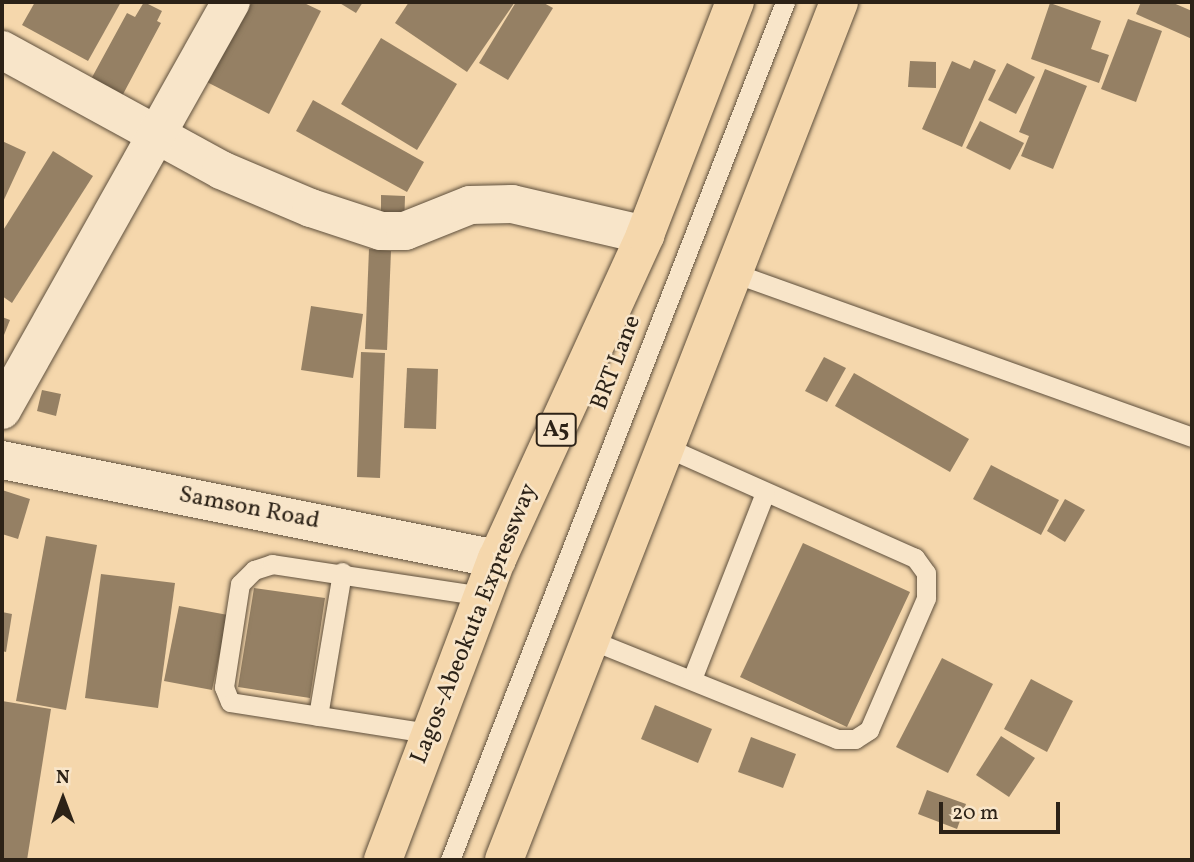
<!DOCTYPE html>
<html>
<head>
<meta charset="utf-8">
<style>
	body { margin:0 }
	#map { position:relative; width:1194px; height:862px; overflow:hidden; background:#f5d7ac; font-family:Vollkorn,serif }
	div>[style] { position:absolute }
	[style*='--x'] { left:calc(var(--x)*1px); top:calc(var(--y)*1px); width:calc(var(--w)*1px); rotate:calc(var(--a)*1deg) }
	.building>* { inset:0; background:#958064 }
	.roads { filter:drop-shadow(0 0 2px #5e4f3c) drop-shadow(0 0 2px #5e4f3c) }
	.service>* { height:19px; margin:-9.5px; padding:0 9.5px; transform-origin:9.5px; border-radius:9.5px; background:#f8e5c9 }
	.minor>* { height:38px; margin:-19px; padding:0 19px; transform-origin:19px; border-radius:19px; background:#f8e5c9 }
	.tertiary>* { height:38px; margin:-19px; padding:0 19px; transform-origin:19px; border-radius:19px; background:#f8e5c9 }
	.trunk>* { height:38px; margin:-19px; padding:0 19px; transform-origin:19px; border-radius:19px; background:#f5d7ac }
	span { translate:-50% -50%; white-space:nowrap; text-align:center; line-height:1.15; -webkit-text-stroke:5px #f8e5c9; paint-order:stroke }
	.shield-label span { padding:2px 5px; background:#f8e5c9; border:2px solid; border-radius:5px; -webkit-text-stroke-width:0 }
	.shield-label { font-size:23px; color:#2c2217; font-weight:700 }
	.street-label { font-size:24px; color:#2c2217 }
	.frame { position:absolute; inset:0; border:4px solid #2c2217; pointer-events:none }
	.north { position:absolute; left:28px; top:764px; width:70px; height:70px; -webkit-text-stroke:5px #f8e5c9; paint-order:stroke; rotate:0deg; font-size:19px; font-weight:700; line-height:28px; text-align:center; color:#2c2217 }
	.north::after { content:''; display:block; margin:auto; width:24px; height:32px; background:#2c2217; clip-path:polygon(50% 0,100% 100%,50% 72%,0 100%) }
	.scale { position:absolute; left:939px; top:802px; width:121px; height:32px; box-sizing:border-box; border:4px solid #2c2217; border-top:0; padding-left:9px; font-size:21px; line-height:24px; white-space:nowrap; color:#2c2217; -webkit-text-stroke:5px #f8e5c9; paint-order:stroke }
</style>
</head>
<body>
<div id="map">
	<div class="building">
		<i style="clip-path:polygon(35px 2px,121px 2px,88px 61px,22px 25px)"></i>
		<i style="clip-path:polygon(144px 2px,162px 11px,157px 21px,161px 23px,121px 98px,90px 81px,127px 13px,135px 17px)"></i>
		<i style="clip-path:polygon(246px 2px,302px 2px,321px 11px,269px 114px,205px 81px)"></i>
		<i style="clip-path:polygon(338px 2px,363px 2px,356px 13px)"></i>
		<i style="clip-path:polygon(409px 2px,515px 2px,467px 72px,395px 23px)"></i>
		<i style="clip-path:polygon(516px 2px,542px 2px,553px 8px,508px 80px,479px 63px)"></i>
		<i style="clip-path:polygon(1141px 2px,1171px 2px,1192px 11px,1192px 39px,1136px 14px)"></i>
		<i style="clip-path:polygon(1050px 3px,1101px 21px,1091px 49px,1109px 55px,1099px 83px,1031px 59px)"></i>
		<i style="clip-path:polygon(1128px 19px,1162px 31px,1136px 102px,1101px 89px)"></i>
		<i style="clip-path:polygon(381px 38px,457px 84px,417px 150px,341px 104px)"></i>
		<i style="clip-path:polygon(974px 60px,996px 70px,962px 147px,922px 129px,952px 61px,970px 69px)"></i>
		<i style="clip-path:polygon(910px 61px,936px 62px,936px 88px,908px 87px)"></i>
		<i style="clip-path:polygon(1007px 63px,1035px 77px,1016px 114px,988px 100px)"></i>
		<i style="clip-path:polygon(1045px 69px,1087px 86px,1053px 169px,1021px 156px,1029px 136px,1019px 132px)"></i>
		<i style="clip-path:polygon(313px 100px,424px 162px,407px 192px,296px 131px)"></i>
		<i style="clip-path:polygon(980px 121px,1024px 143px,1010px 170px,966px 148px)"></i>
		<i style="clip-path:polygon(2px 141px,26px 152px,2px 204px)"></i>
		<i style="clip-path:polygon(53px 151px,93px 176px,12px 303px,2px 296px,2px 232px)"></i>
		<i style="clip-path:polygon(381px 195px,405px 196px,404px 229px,381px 229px)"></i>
		<i style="clip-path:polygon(369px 249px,391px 251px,387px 350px,365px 349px)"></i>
		<i style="clip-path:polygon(311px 306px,363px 314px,353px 378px,301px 370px)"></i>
		<i style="clip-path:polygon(2px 317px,10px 320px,2px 340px)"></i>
		<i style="clip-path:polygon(361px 352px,385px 353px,380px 478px,357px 477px)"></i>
		<i style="clip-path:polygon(824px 357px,846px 368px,827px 402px,805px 391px)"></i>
		<i style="clip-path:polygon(407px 368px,438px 369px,436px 429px,404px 428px)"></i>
		<i style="clip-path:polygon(854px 373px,969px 439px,950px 472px,835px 406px)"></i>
		<i style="clip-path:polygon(42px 390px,61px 394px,56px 416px,37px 411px)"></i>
		<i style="clip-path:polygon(991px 465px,1059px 500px,1041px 535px,973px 499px)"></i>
		<i style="clip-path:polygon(2px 490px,30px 499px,18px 539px,2px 534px)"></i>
		<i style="clip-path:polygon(1065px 499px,1085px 510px,1065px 542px,1047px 531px)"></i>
		<i style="clip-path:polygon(46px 536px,97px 545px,66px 710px,16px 701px)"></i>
		<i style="clip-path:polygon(803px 543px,910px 592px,847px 727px,740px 677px)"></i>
		<i style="clip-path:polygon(101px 574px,175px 583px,158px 708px,85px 698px)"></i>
		<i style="clip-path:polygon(254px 588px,325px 598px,310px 698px,238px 687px)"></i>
		<i style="clip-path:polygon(179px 606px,228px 615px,212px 690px,164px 681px)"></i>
		<i style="clip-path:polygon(2px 612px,12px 614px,6px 652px,2px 651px)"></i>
		<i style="clip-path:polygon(942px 658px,993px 684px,948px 773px,896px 747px)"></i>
		<i style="clip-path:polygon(1031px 679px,1073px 701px,1047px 752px,1004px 729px)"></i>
		<i style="clip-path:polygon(2px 701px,51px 709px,27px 860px,2px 860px)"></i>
		<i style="clip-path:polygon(655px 705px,712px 729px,698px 763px,641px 739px)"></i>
		<i style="clip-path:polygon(1001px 736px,1035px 758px,1009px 797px,976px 775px)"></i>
		<i style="clip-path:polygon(751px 737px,796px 754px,783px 788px,738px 772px)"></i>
		<i style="clip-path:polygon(927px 790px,966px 804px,957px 829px,918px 814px)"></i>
	</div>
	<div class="roads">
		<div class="service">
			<i style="--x:734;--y:273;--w:486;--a:19.7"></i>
			<i style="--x:591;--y:640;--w:265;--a:21.9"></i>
			<i style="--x:837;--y:739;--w:18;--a:0"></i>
			<i style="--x:855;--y:739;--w:17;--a:-33"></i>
			<i style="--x:869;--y:730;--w:144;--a:-66.6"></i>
			<i style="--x:926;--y:598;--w:25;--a:-90"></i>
			<i style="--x:926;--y:573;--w:19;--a:-126"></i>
			<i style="--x:915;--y:558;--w:273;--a:-156"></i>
			<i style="--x:692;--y:679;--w:200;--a:-68.6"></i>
			<i style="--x:318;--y:716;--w:146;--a:-80.5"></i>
			<i style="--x:428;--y:733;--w:200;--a:-171.1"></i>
			<i style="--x:230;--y:702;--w:16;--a:-112"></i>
			<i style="--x:224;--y:687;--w:104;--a:-81.2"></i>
			<i style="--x:240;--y:584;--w:20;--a:-45"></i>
			<i style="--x:254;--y:570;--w:19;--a:-18"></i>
			<i style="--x:272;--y:564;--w:213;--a:8.6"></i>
			<i style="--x:450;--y:860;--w:921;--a:-68.67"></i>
		</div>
		<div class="minor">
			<i style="--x:2;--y:50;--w:250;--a:28.7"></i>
			<i style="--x:221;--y:170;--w:98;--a:22.9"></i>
			<i style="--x:311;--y:208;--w:74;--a:18.2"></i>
			<i style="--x:381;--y:231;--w:24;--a:0"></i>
			<i style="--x:405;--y:231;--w:70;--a:-21.8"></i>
			<i style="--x:470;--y:205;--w:42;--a:-1.4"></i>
			<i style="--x:512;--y:204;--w:137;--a:13.1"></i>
			<i style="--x:2;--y:410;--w:468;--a:-60.7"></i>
		</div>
		<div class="tertiary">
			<i style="--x:2;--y:460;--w:505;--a:11.31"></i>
		</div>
		<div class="trunk">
			<i style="--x:383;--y:860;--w:322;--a:-69.3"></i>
			<i style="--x:497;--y:559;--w:356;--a:-65.4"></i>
			<i style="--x:645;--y:235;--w:250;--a:-68.9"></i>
			<i style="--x:504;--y:860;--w:921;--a:-68.67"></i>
		</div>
	</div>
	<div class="shield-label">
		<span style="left:556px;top:430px">A5</span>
	</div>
	<div class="street-label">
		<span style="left:617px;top:363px;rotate:-69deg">BRT Lane</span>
		<span style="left:249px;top:509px;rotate:11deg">Samson Road</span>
		<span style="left:475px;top:624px;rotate:-68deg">Lagos-Abeokuta Expressway</span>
	</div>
	<div class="frame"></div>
	<div class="north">N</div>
	<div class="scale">20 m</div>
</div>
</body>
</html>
